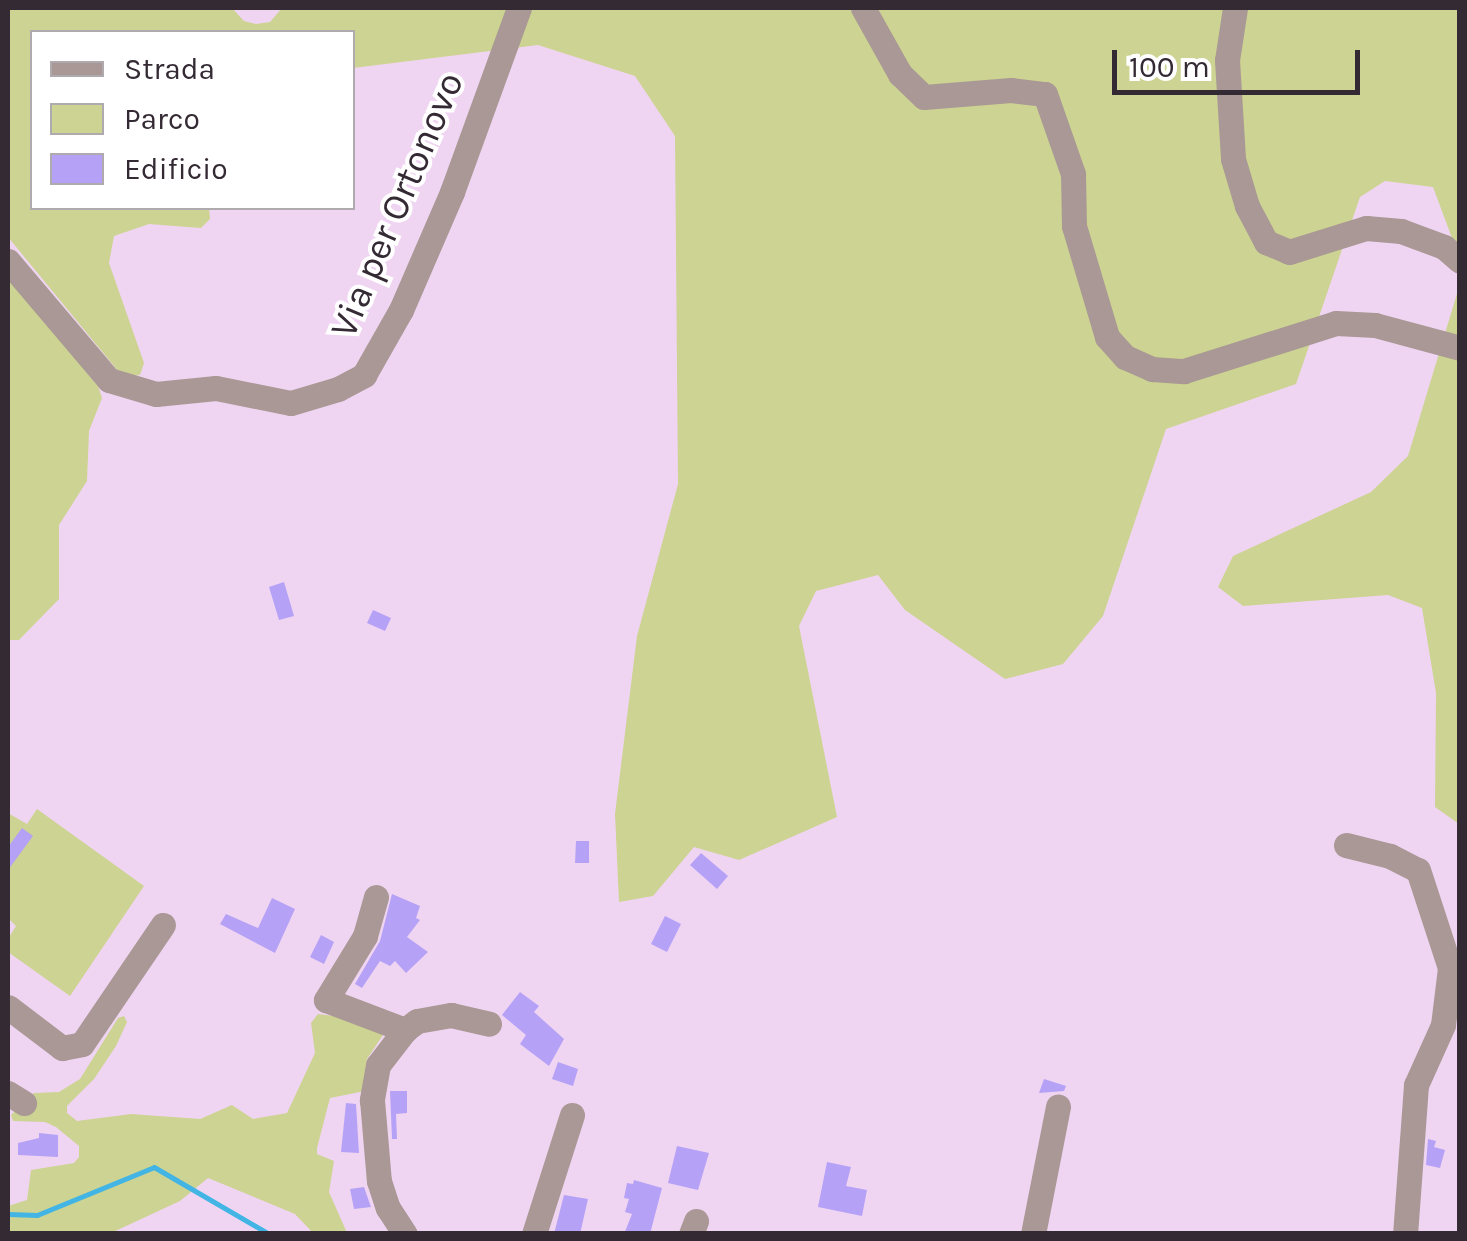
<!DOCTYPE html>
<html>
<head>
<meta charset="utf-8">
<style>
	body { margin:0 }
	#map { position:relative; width:1467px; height:1241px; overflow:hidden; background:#f0d5f2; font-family:Karla,sans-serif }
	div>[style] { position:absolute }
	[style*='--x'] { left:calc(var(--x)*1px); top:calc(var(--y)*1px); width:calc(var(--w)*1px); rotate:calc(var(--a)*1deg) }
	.green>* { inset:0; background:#cdd392 }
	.stream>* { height:5px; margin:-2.5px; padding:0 2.5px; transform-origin:2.5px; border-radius:2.5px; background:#42b5e4 }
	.building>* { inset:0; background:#b5a1f6 }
	.minor>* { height:25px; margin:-12.5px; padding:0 12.5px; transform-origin:12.5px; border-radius:12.5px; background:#a99895 }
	span { translate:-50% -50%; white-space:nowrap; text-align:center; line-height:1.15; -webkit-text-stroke:8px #fff; paint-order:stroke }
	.street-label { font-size:38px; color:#342a34 }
	.frame { position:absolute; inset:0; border:10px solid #342a34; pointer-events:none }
	.legend { position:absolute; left:30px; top:30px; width:325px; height:180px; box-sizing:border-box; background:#fff; border:2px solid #aeaaae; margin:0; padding:12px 18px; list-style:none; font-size:30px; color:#342a34 }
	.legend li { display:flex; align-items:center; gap:20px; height:50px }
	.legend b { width:50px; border:2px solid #aeaaae }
	.scale { position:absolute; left:1112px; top:50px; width:248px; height:45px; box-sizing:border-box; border:5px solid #342a34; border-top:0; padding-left:12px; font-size:30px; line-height:35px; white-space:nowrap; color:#342a34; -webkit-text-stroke:8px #fff; paint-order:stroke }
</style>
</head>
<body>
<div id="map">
	<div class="green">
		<i style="clip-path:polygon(8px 8px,232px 8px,244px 21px,256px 24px,270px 22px,282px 8px,1459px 8px,1459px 257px,1433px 187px,1385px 181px,1360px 197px,1296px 384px,1166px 429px,1103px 616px,1063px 664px,1005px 679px,905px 610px,878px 575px,816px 591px,799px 626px,837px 817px,739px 860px,694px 847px,653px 896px,619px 902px,615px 814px,637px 636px,678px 484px,675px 136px,635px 76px,538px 45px,353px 68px,352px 32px,32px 32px,32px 208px,209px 208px,210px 219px,201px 228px,149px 224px,114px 236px,109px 263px,144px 363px,140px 375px,123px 377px,8px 237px)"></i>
		<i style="clip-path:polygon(8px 277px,98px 386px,102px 398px,89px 431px,87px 481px,59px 525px,59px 599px,19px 640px,8px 640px)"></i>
		<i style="clip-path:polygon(1459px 287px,1459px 824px,1435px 807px,1436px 693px,1422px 608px,1388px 595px,1243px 606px,1218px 587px,1233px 556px,1371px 492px,1408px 456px)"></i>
		<i style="clip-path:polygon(37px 809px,144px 886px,70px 996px,8px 952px,8px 939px,16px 926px,8px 918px,8px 813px,27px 824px)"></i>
		<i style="clip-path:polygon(318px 1014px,381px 1022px,385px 1032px,367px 1059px,365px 1091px,330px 1098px,317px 1148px,317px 1154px,334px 1161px,329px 1192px,347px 1233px,313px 1233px,295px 1214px,208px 1178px,180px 1201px,111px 1233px,8px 1234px,8px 1206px,27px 1200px,31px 1170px,74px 1163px,79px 1157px,79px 1146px,56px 1127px,45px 1122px,13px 1121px,11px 1115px,34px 1093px,59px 1092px,80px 1079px,118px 1018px,124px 1016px,127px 1022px,116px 1046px,94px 1079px,67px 1106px,67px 1113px,77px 1121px,131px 1114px,200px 1119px,232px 1105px,253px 1119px,287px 1113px,315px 1053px,311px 1023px)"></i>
	</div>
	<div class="stream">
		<i style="--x:8;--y:1214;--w:29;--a:2"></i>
		<i style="--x:37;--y:1215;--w:126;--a:-22.3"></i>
		<i style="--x:154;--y:1167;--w:133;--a:30.2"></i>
	</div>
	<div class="building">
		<i style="clip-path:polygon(284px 582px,294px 616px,279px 620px,269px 587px)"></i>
		<i style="clip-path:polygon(373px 610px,391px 618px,385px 631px,367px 623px)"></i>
		<i style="clip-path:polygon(22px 828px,33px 836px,8px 870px,8px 847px)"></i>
		<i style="clip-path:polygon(576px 841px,589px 841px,589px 863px,575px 863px)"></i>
		<i style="clip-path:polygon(701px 853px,728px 876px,717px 889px,690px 865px)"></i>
		<i style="clip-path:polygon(392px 894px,420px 906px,416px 918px,420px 920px,407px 937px,428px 952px,406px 973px,395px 961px,390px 966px,380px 961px,362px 988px,355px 984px,380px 941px)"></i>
		<i style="clip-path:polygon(272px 898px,295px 909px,275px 953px,220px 924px,226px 914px,258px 928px)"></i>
		<i style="clip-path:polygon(665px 916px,681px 924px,667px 952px,651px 944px)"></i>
		<i style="clip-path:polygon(321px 935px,334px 942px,324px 964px,310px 957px)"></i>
		<i style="clip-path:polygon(520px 992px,539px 1006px,534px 1012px,564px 1039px,549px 1066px,520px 1044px,526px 1035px,502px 1015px)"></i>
		<i style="clip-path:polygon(558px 1062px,578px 1069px,573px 1086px,552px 1079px)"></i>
		<i style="clip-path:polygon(1044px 1079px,1066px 1086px,1064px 1091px,1039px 1093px)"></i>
		<i style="clip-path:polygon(390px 1091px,407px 1091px,407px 1113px,396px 1114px,397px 1139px,392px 1139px)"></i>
		<i style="clip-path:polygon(346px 1103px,356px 1104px,359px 1153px,341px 1152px)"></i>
		<i style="clip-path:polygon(39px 1133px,58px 1135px,58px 1157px,18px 1155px,18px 1143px,39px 1138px)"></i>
		<i style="clip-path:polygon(1428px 1139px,1436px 1141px,1434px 1147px,1445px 1150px,1440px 1168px,1426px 1165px)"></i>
		<i style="clip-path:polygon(677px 1146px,709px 1153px,698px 1190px,668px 1183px)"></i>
		<i style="clip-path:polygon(827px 1162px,851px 1167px,846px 1186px,867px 1190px,862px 1216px,818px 1207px)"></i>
		<i style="clip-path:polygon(634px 1180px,662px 1188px,650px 1234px,624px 1234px,632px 1214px,625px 1212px,629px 1199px,624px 1198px,627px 1183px,633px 1184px)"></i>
		<i style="clip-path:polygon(364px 1187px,371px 1207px,354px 1209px,350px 1189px)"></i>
		<i style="clip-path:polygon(564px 1195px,588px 1199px,580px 1234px,554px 1234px)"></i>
	</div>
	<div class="minor">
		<i style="--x:863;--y:8;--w:76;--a:60.7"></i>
		<i style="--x:900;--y:74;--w:33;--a:44"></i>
		<i style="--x:924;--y:97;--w:87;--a:-4.6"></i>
		<i style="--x:1011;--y:90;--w:34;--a:7"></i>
		<i style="--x:1045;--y:94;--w:85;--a:70.7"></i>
		<i style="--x:1073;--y:174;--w:52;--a:88.9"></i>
		<i style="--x:1074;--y:226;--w:116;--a:73.4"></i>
		<i style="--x:1107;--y:337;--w:27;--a:48"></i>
		<i style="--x:1125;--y:357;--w:30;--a:24"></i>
		<i style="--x:1152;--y:369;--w:32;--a:4"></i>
		<i style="--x:1184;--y:371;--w:159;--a:-17.5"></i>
		<i style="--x:1336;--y:323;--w:39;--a:3"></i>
		<i style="--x:1375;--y:325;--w:88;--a:15.1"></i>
		<i style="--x:1235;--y:8;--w:53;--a:98.7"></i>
		<i style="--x:1227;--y:60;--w:99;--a:86.5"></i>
		<i style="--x:1233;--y:159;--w:49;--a:73.4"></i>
		<i style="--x:1247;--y:206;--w:41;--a:62.2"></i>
		<i style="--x:1266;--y:242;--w:25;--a:23"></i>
		<i style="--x:1289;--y:252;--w:81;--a:-17.3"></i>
		<i style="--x:1366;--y:228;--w:35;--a:5"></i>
		<i style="--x:1401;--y:231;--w:46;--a:20.4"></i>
		<i style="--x:1444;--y:247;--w:21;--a:41"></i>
		<i style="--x:8;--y:261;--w:156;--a:49.7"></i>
		<i style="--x:109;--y:380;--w:49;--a:16.6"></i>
		<i style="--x:156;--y:394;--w:60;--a:-5.7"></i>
		<i style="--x:216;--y:388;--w:76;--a:11.3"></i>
		<i style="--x:291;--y:403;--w:49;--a:-16.6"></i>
		<i style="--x:338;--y:389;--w:30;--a:-28"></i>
		<i style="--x:364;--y:375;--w:75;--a:-60.4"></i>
		<i style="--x:401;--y:310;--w:129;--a:-66.6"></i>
		<i style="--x:452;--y:192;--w:196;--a:-70"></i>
		<i style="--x:1346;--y:845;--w:45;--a:14"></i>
		<i style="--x:1390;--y:856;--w:31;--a:27"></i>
		<i style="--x:1418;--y:870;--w:103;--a:71.9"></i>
		<i style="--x:1450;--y:968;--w:57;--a:97"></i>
		<i style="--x:1443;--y:1025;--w:66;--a:114.2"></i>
		<i style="--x:1416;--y:1085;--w:149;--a:94.2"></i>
		<i style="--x:376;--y:897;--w:41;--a:105.8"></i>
		<i style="--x:365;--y:936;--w:75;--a:121.4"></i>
		<i style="--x:326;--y:1000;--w:85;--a:20.8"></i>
		<i style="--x:405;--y:1030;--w:44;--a:127.6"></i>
		<i style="--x:378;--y:1065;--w:36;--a:100"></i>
		<i style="--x:372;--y:1100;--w:81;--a:85.1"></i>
		<i style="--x:379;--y:1181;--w:28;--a:72"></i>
		<i style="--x:388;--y:1208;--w:31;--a:57"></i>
		<i style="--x:8;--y:1007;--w:68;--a:37.2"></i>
		<i style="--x:62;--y:1048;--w:20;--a:-11"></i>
		<i style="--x:82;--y:1044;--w:144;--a:-55.8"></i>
		<i style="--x:405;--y:1030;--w:15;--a:-37"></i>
		<i style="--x:417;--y:1021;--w:35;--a:-10"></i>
		<i style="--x:451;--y:1015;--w:39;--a:13"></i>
		<i style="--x:8;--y:1093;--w:19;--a:32"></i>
		<i style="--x:534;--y:1234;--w:125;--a:-72.3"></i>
		<i style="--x:691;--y:1234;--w:14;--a:-69"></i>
		<i style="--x:1033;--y:1234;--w:130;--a:-78.9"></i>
	</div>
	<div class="street-label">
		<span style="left:397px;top:205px;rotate:-67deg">Via per Ortonovo</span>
	</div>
	<div class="frame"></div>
	<ul class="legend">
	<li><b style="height:12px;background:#a99895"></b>Strada</li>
	<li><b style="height:28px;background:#cdd392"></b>Parco</li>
	<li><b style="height:28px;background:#b5a1f6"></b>Edificio</li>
	</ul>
	<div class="scale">100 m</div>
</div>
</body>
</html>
